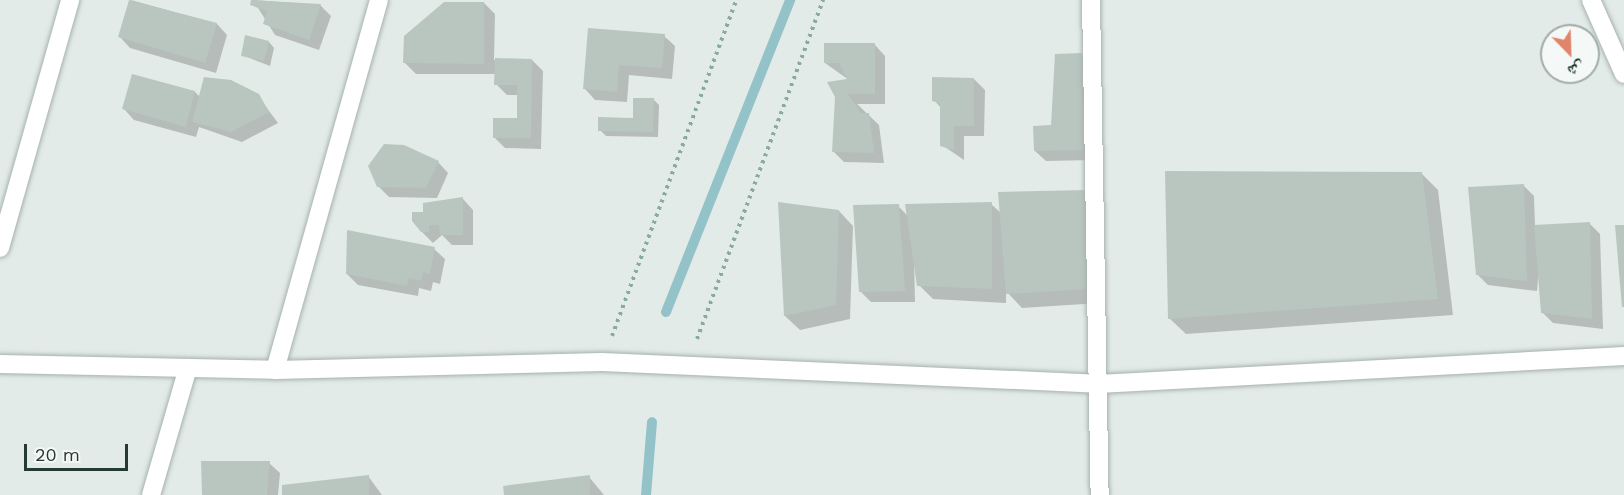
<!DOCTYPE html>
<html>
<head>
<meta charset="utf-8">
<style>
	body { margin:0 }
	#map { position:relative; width:1624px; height:495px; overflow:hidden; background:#e3ebe8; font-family:"Work Sans","Noto Naskh Arabic",sans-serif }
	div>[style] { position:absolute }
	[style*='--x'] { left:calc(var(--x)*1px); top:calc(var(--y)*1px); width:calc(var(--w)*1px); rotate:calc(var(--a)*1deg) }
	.shadow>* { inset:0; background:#0003 }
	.stream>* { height:10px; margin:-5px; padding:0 5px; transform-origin:5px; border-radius:5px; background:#93c3c9 }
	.building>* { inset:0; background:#b9c6c0 }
	.path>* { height:4px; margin-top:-2px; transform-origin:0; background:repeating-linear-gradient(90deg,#88ab9f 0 3px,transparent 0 7.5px) }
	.roads { filter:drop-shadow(0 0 2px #a6b2ae) drop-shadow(0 0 2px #a6b2ae) }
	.minor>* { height:18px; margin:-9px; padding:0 9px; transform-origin:9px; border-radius:9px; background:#fff }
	span { translate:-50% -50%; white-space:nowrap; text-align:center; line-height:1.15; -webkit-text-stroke:5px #f4f8f6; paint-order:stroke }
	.north { position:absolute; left:1540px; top:24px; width:60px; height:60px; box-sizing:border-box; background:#f4f8f6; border:2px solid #a1aca8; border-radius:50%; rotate:157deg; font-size:16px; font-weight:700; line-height:24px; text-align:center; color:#253a34 }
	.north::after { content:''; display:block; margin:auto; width:21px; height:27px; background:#e0856c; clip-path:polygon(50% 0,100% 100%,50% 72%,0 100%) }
	.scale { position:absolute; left:24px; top:444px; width:104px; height:27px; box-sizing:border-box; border:3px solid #253a34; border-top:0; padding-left:8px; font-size:18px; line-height:21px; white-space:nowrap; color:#253a34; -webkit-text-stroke:4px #f4f8f6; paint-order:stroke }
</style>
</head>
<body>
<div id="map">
	<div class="shadow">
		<i style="clip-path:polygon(131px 0,217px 24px,227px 35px,216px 73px,130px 48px,120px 37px)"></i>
		<i style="clip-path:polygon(253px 0,320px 5px,331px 16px,319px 50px,275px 35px)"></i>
		<i style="clip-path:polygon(484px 3px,495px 14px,494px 60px,532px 60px,543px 71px,541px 149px,505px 148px,494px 137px,518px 119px,518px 95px,507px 95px,496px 84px,496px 74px,416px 74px,405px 63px)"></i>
		<i style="clip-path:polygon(589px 30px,664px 36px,675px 46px,672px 79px,629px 75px,627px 102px,595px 100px,585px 89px)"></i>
		<i style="clip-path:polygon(269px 42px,274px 48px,270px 66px,242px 55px)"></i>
		<i style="clip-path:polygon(875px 45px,885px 56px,885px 104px,857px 104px,879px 125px,884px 163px,844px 162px,833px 151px,849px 80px,825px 63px)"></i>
		<i style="clip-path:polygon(1081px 55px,1092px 65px,1095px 160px,1046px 161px,1035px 151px,1052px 127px)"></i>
		<i style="clip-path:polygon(974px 79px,985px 90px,984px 136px,964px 136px,964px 160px,942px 145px,941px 108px,934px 100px)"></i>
		<i style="clip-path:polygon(195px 92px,200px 97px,258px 96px,278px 123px,242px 142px,199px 127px,196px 137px,134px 120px,124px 109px)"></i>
		<i style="clip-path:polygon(653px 99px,659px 105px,658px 137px,606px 136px,600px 130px,634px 120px)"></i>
		<i style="clip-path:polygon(438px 162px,448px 173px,437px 198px,389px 197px,378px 186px)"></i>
		<i style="clip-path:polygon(1421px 173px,1438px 190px,1453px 315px,1186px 334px,1169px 318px)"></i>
		<i style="clip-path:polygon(1523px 185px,1534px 196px,1535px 226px,1589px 223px,1600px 234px,1603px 329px,1553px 323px,1542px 312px,1539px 266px,1537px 291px,1488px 285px,1477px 274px)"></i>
		<i style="clip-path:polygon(1085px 192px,1100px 303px,1022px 308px,1006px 291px,1006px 303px,933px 299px,919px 285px,914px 256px,915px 302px,871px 302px,860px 291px,898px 206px,908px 216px,991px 204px,1002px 214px)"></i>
		<i style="clip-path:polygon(463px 199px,473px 210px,473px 245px,452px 245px,442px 235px,433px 243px,422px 232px,424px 213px)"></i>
		<i style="clip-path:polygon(779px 204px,839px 211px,853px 226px,850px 319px,800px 330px,785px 316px)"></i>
		<i style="clip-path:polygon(434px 249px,445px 259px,440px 284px,433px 282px,431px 291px,419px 288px,418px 296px,358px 285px,347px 274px)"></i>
		<i style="clip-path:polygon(269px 463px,280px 473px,278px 495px,203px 495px)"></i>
		<i style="clip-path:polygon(368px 476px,382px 495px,284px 495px)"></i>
		<i style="clip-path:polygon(589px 477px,604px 495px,505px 495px)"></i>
	</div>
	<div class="stream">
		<i style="--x:666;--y:312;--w:336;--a:-68.3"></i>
		<i style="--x:646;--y:495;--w:73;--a:-85.3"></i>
	</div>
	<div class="building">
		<i style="clip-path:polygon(129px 0,217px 23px,205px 63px,118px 37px)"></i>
		<i style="clip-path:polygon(251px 0,321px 4px,309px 40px,263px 24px,267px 11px,250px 5px)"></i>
		<i style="clip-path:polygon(444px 2px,484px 2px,484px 64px,403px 63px,404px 36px)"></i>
		<i style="clip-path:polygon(588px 28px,665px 34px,662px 68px,619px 65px,617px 92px,583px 89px)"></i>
		<i style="clip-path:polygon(245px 35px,269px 41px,264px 61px,241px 56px)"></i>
		<i style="clip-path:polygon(824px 43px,875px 43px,875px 94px,848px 94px,861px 113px,869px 113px,874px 153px,832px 152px,835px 97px,827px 82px,847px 79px,839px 63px,824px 63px)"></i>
		<i style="clip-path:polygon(1082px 53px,1085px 150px,1034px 151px,1033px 126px,1051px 125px,1055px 54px)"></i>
		<i style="clip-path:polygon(495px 58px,532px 59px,531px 138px,493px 138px,493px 118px,517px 118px,517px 85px,494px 85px)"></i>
		<i style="clip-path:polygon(132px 74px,195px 91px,186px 127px,122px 109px)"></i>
		<i style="clip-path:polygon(204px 77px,231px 80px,259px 94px,269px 112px,231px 132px,192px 122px)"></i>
		<i style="clip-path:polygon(932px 77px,974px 78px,974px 126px,954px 126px,954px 150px,940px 146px,940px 103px,932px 101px)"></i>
		<i style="clip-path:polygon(633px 98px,654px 98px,653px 132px,598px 131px,598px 117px,633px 118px)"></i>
		<i style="clip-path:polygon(384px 144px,404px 145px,439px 161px,426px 188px,377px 187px,368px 166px)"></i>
		<i style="clip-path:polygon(1165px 171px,1422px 172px,1438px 299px,1168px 319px)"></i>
		<i style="clip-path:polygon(1524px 184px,1527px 281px,1476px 275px,1468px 187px)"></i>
		<i style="clip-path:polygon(1086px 190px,1086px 289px,1006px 294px,998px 192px)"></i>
		<i style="clip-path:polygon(463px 197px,463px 235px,440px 235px,439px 225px,429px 225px,429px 232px,421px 232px,412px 221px,412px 212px,423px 212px,423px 203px)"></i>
		<i style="clip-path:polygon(778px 202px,839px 210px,836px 305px,784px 316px)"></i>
		<i style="clip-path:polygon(992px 202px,992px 289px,917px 286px,905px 204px)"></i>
		<i style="clip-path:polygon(899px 204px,905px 291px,859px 292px,853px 205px)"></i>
		<i style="clip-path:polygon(1590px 222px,1592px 319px,1541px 313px,1534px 225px)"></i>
		<i style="clip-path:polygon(1615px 225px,1624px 225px,1624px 307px,1622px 307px)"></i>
		<i style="clip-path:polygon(347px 230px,435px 247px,430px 274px,423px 272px,421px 281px,409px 278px,407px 286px,346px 274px)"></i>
		<i style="clip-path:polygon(201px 461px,270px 461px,267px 495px,202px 495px)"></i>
		<i style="clip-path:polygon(369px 475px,369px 495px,282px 495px,282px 485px)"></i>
		<i style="clip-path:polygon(590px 475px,590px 495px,504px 495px,503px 486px)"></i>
	</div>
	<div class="path">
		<i style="--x:612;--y:336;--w:358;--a:-69.7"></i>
		<i style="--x:697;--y:339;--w:362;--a:-69.6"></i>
	</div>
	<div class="roads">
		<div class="minor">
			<i style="--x:1091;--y:0;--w:495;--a:89"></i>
			<i style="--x:1591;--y:0;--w:81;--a:66"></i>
			<i style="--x:0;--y:248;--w:258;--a:-74.2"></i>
			<i style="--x:0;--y:364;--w:275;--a:1.2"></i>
			<i style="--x:275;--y:370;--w:327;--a:-1.4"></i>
			<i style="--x:602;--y:362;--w:496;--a:2.5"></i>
			<i style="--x:1098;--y:384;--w:527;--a:-3.05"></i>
			<i style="--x:275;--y:370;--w:384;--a:-74.3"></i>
			<i style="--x:151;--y:495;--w:132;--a:-73.8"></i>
		</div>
	</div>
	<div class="north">ش</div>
	<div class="scale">20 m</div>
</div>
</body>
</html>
